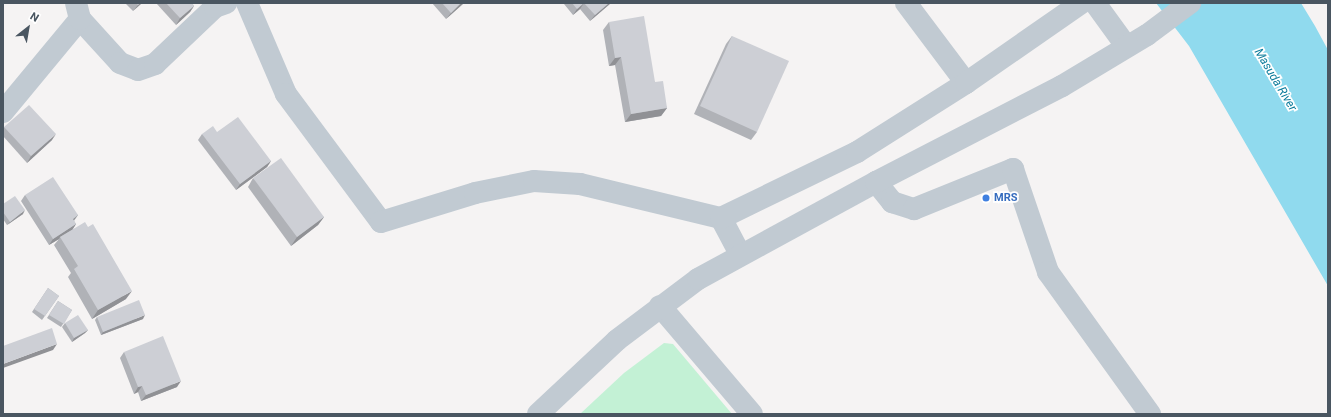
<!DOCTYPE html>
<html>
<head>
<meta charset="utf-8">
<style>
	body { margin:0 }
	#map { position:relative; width:1331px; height:417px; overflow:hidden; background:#f5f3f3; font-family:Roboto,sans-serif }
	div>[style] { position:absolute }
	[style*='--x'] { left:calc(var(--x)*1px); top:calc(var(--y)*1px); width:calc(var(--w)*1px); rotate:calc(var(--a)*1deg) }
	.green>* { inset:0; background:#c3f1d5 }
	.water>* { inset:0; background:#90daee }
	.minor>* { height:22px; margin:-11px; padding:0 11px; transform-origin:11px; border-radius:11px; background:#c1cad2 }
	.wall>* { inset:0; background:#b0b2b7 }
	.shaded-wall>* { inset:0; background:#909195 }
	.building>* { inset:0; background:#cdcfd5 }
	.dots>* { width:11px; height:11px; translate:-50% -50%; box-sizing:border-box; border:2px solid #fff; border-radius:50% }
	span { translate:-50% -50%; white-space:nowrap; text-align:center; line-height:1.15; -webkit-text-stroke:3.5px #fff; paint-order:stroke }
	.shop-label { font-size:11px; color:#366cbe; font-weight:700 }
	.left { translate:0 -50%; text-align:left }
	.water-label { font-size:12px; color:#0c7c9b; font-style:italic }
	.frame { position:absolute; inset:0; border:4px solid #4a5661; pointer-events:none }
	.north { position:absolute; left:8px; top:8px; width:40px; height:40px; -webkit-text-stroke:3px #fff; paint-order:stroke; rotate:31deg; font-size:11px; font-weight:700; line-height:16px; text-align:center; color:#4a5661 }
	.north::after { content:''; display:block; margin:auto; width:14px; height:18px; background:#4a5661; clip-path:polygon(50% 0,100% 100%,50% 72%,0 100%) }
</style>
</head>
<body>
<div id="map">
	<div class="green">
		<i style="clip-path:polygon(664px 343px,673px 344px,732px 414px,580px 414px,624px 373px)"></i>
	</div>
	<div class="water">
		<i style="clip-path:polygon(1156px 3px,1301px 3px,1315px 26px,1328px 50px,1328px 286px,1189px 46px)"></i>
	</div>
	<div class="minor">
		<i style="--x:247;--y:3;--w:99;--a:66.8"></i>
		<i style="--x:286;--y:94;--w:159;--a:53.4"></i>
		<i style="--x:381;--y:222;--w:98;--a:-17.1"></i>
		<i style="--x:475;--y:193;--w:60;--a:-11.5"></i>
		<i style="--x:534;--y:181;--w:46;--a:3.7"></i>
		<i style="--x:580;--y:184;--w:145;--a:13.6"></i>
		<i style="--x:721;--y:218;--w:41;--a:62.2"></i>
		<i style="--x:906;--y:3;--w:100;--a:53.1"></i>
		<i style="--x:1095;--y:3;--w:54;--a:54"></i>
		<i style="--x:80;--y:19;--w:59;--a:47.7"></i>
		<i style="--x:120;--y:63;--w:19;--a:21"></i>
		<i style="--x:138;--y:70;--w:18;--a:-19"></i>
		<i style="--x:155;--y:64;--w:83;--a:-43.5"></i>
		<i style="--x:215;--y:7;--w:12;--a:-20"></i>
		<i style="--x:3;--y:112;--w:121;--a:-50.4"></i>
		<i style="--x:80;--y:19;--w:16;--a:-104"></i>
		<i style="--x:876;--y:182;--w:26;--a:51"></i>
		<i style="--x:892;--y:202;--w:23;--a:18"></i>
		<i style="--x:914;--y:209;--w:107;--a:-22"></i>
		<i style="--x:1013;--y:169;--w:109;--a:71.2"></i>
		<i style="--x:1048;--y:272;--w:175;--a:54.3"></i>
		<i style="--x:721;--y:218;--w:151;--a:-25.9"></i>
		<i style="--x:857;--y:152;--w:129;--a:-32.3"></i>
		<i style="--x:966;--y:83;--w:140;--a:-34.8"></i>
		<i style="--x:660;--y:306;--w:142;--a:49.6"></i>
		<i style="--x:538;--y:414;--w:108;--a:-43.1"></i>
		<i style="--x:617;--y:340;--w:101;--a:-37"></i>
		<i style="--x:698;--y:279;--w:203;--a:-28.6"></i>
		<i style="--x:876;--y:182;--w:209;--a:-27.3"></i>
		<i style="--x:1062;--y:86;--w:99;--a:-31"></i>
		<i style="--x:1147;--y:35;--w:54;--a:-36.7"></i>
	</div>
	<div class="wall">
		<i style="clip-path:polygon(125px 3px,142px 3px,133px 11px)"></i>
		<i style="clip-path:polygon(156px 3px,192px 3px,194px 6px,190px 12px,176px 25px)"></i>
		<i style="clip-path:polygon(432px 3px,464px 3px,446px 19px)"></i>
		<i style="clip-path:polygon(565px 3px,611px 3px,590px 21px,580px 9px,573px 15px,564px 4px)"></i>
		<i style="clip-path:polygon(609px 22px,655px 82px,667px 108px,661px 116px,625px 122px,615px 65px,609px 66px,603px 30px)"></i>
		<i style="clip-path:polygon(732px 36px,757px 132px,751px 140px,694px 114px,726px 44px)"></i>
		<i style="clip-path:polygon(4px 127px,52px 140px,27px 163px,3px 136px,3px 129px)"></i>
		<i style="clip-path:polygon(202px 134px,271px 161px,267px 167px,236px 190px,198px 140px)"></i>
		<i style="clip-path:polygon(253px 178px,324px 217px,318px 225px,291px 246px,248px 187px)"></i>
		<i style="clip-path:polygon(25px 195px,78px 215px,74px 221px,76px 224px,73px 229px,126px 299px,92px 319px,68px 277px,71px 273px,54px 245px,59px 239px,49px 245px,21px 201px)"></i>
		<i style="clip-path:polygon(3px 204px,23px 214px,7px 225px,3px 219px)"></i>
		<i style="clip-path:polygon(48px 288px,59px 296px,42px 320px,32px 312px)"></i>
		<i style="clip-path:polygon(58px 301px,72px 310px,61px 327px,47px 318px)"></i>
		<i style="clip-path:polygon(97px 317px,143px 319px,101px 335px,95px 320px)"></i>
		<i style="clip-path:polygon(65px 323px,88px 330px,85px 333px,72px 342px,62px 327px)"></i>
		<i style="clip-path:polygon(124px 352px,177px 387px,141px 401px,138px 392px,134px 394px,120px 358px)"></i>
	</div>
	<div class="shaded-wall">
		<i style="clip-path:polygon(140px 3px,142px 3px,133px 11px,138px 5px)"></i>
		<i style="clip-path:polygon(461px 3px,464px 3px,446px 19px,451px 13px)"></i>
		<i style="clip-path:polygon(584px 3px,580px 9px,573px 15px,577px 9px)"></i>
		<i style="clip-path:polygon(609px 3px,611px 3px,590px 21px,595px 15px)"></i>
		<i style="clip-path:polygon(194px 6px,190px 12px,176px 25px,180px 18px)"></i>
		<i style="clip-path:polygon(621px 57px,615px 65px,609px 66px,615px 58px)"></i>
		<i style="clip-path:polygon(667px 108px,661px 116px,625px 122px,631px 114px)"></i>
		<i style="clip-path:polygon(56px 134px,52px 140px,27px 163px,31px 156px)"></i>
		<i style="clip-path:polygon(271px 161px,267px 167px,236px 190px,240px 184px)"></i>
		<i style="clip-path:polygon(25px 210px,23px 214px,7px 225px,10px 222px)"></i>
		<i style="clip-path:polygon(78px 215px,73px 221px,73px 219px)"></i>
		<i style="clip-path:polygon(324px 217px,318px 225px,291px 246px,297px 237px)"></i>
		<i style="clip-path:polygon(76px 224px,72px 230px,60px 237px,59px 239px,49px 245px,53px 239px)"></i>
		<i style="clip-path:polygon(132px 291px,126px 299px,92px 319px,98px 310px)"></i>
		<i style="clip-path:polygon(145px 315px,143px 319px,101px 335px,103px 332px)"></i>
		<i style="clip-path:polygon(88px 330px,85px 333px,72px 342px,74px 338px)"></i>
		<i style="clip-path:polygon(57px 344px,53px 350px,3px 368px,3px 364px)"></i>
		<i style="clip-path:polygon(181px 381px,177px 387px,141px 401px,146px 395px)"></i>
		<i style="clip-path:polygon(142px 386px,138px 392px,134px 394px,138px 387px)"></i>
	</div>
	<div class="building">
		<i style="clip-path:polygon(136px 3px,140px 3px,138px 5px)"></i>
		<i style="clip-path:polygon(166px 3px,192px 3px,194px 6px,180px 18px)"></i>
		<i style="clip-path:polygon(442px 3px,461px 3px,451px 13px)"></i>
		<i style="clip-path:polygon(572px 3px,584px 3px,577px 9px)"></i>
		<i style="clip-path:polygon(584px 3px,609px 3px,595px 15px)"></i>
		<i style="clip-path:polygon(644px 16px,655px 82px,663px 81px,667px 108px,631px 114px,621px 57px,615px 58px,609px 22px)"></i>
		<i style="clip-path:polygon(732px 36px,789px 61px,757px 132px,700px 106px)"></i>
		<i style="clip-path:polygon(29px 105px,56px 134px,31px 156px,4px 127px)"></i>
		<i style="clip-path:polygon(238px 117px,271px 161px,240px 184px,202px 134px,213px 126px,217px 132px)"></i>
		<i style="clip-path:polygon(281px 158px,324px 217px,297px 237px,253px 178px)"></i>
		<i style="clip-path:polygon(53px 177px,78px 215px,73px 219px,76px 224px,53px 239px,25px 195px)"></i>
		<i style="clip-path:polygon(15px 196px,25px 210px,10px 222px,3px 212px,3px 204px)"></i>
		<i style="clip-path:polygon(85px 222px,88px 227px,93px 224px,132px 291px,98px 310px,74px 269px,78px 266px,60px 237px)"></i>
		<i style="clip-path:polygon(48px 288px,59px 296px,45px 316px,34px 309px)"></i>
		<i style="clip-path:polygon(139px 300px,145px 315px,103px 332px,97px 317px)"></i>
		<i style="clip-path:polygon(58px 301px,72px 310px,64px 324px,49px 315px)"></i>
		<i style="clip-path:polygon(78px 315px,88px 330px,74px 338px,65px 323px)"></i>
		<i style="clip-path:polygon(52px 328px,57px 344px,3px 364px,3px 346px)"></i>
		<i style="clip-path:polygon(163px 336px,181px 381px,146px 395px,142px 386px,138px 387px,124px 352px)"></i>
	</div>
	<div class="dots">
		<i style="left:986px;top:198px;background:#3f7fe0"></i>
	</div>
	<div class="shop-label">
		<span class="left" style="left:994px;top:198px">MRS</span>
	</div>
	<div class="water-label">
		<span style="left:1275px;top:80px;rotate:59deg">Masuda River</span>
	</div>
	<div class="frame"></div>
	<div class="north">N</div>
</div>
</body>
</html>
